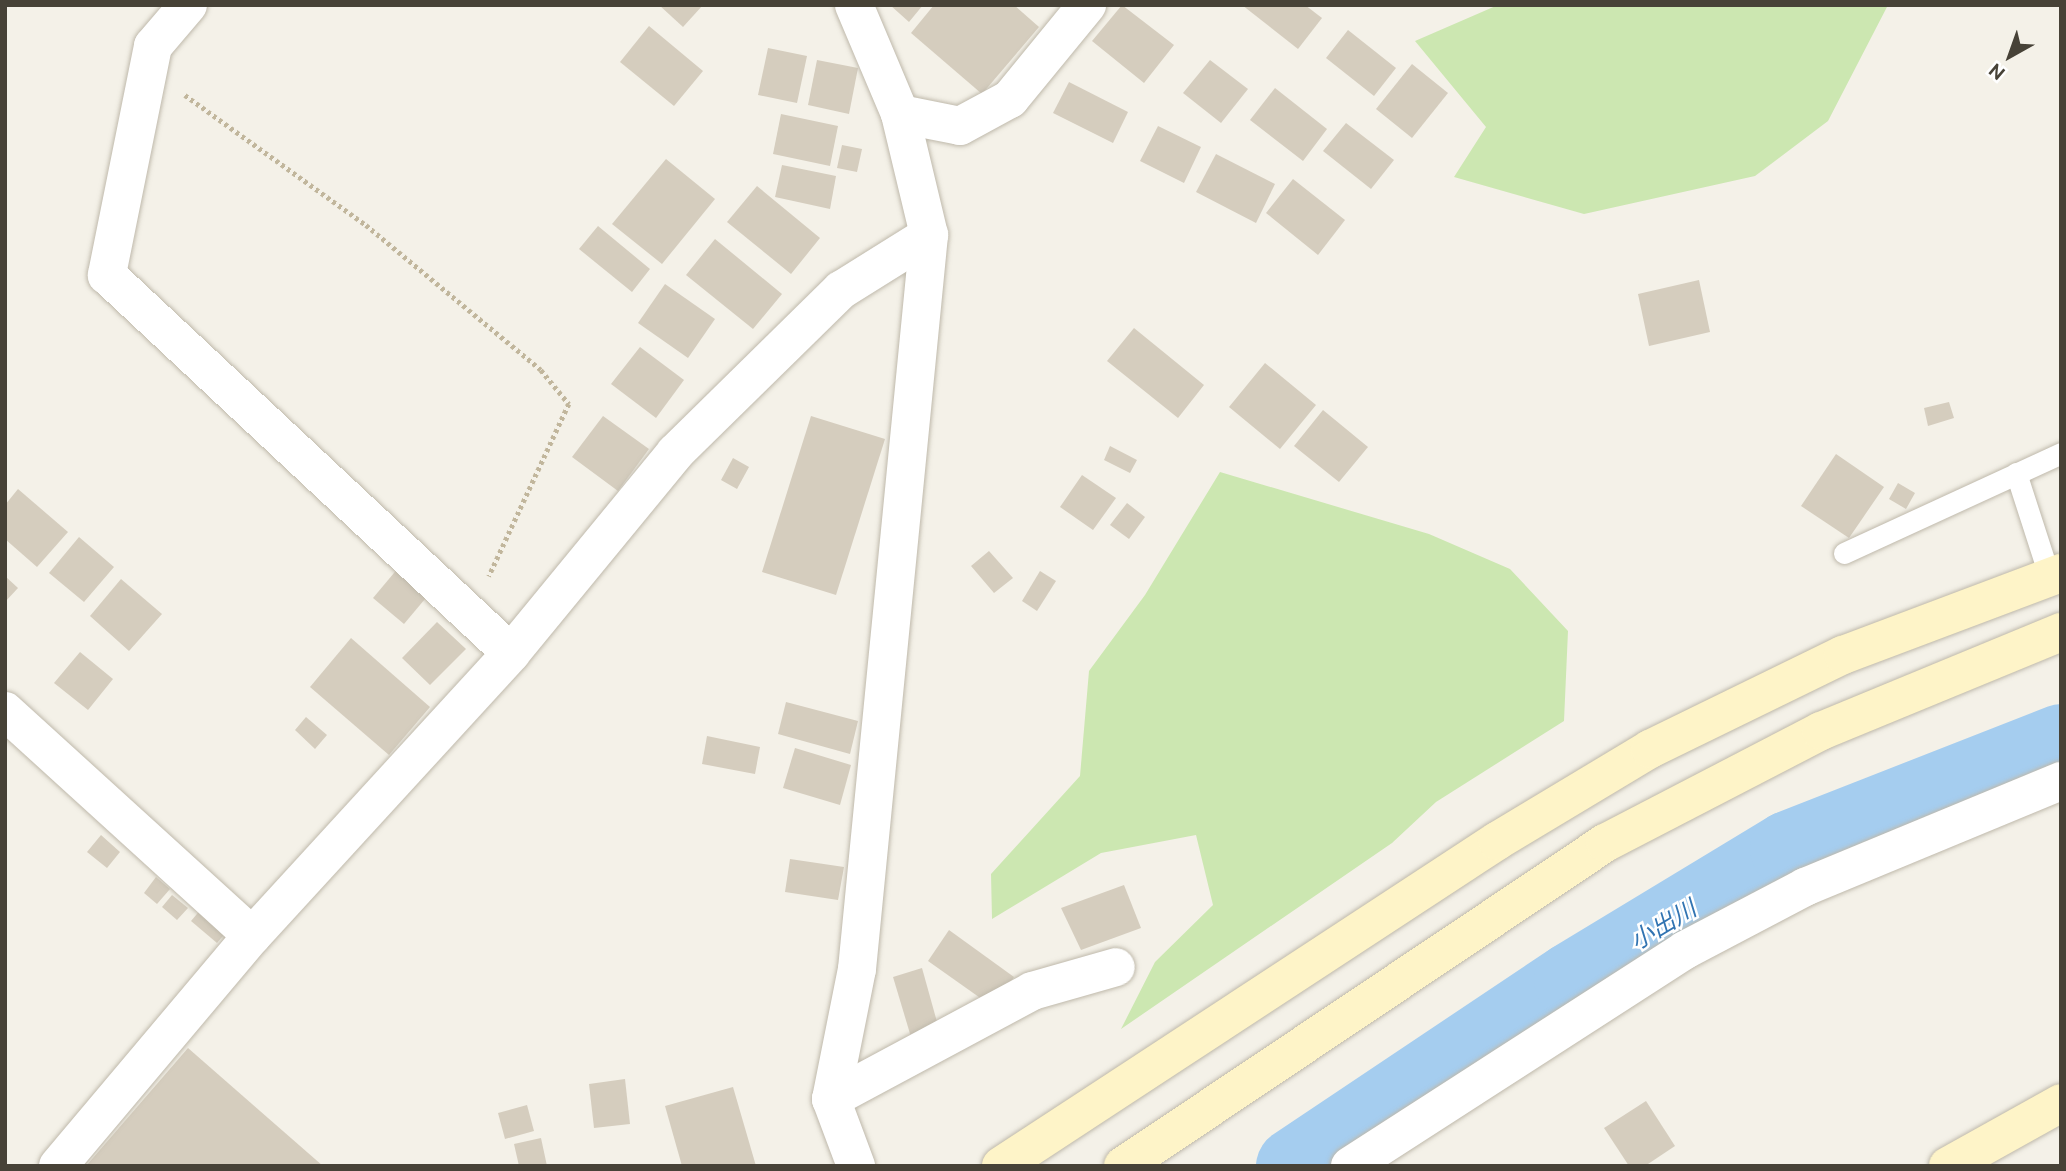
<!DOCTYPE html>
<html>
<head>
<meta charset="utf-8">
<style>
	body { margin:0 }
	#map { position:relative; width:2066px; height:1171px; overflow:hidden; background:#f4f1e8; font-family:Ubuntu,"Noto Sans JP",sans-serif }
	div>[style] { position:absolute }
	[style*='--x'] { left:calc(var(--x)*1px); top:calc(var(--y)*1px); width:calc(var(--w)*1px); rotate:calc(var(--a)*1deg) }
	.green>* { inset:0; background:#cce7b1 }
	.river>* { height:77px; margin:-38.5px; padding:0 38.5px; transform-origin:38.5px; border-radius:38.5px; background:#a5cdef }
	.building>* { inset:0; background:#d5cdbe }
	.path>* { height:4.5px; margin-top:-2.25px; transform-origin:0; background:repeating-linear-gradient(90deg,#c1b69c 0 3.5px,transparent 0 7px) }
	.roads { filter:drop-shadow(0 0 2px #bfb9ab) drop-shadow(0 0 2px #bfb9ab) }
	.lane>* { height:21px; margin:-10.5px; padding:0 10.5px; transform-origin:10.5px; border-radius:10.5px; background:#fff }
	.street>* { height:38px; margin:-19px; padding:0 19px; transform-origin:19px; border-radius:19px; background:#fff }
	.secondary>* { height:38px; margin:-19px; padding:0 19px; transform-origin:19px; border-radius:19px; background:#fef4c8 }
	span { translate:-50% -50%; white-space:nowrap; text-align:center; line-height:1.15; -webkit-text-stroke:5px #fff; paint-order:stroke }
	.water-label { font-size:24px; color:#3174b2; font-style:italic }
	.frame { position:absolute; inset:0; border:7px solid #474237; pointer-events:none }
	.north { position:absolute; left:1975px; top:21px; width:70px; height:70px; -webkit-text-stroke:5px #fff; paint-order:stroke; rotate:220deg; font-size:19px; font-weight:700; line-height:28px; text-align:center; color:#474237 }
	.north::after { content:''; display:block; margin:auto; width:24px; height:32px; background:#474237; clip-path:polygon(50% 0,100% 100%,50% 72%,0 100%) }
</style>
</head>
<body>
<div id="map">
	<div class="green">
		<i style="clip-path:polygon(1498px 5px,1888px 5px,1828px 121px,1755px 176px,1584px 214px,1454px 177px,1486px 127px,1415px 41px)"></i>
		<i style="clip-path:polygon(1220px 472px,1429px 534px,1510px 569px,1568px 631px,1564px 721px,1436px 802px,1392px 843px,1121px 1029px,1155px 962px,1213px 905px,1196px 835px,1101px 853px,992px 919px,991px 874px,1080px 776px,1089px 671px,1145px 595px)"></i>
	</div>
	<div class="river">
		<i style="--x:1294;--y:1166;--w:334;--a:-33.8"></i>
		<i style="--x:1572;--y:980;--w:253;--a:-31.2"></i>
		<i style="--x:1788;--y:849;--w:293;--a:-21.4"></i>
	</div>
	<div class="building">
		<i style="clip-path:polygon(659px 5px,703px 5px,683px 27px)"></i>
		<i style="clip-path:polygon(890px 5px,923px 5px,909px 22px)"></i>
		<i style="clip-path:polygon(934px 5px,1014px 5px,1039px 27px,982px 94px,911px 33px)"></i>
		<i style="clip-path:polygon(1122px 5px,1174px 45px,1144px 83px,1092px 41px)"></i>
		<i style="clip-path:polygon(1242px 5px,1305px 5px,1322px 18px,1298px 49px)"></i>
		<i style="clip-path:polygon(649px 26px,703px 71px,674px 106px,620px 62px)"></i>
		<i style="clip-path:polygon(1348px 30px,1396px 68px,1374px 96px,1326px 58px)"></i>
		<i style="clip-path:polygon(768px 48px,807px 56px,797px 103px,758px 95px)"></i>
		<i style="clip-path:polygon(817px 60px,858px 68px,849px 114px,808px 105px)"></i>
		<i style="clip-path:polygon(1210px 60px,1248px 89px,1221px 123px,1183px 93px)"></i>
		<i style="clip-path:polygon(1412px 64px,1448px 93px,1412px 138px,1376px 109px)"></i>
		<i style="clip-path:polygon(1069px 82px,1128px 112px,1113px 143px,1053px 113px)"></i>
		<i style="clip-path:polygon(1275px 88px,1327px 129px,1303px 161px,1250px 120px)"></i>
		<i style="clip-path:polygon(781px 114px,838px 126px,830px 166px,773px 154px)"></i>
		<i style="clip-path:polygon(1346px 123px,1394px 160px,1371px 189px,1323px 151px)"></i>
		<i style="clip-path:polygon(1158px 126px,1201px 147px,1184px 183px,1140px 161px)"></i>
		<i style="clip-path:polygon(842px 145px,862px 149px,857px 172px,837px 168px)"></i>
		<i style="clip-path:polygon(1216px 154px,1275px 184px,1256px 223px,1196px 192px)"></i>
		<i style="clip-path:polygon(666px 159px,715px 199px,662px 264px,612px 224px)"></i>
		<i style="clip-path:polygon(782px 165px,836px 176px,830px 209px,775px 197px)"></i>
		<i style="clip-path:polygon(1293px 179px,1345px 220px,1318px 255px,1266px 213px)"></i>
		<i style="clip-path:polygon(757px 186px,820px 238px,791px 274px,727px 222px)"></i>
		<i style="clip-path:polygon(598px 226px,650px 269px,632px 292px,579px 249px)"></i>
		<i style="clip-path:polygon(715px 239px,782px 294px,753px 329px,686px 275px)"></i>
		<i style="clip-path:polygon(1699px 280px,1710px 332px,1649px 346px,1638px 294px)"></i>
		<i style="clip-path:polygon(665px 284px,715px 319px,688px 358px,638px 323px)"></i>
		<i style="clip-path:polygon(1134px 328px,1204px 385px,1178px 418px,1107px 361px)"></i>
		<i style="clip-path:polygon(640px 347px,684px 380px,656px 418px,611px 384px)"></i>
		<i style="clip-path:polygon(1265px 363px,1316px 405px,1280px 449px,1229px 407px)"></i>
		<i style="clip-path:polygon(1949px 402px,1954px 418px,1928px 426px,1924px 408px)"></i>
		<i style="clip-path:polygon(1323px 410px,1368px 447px,1339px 482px,1294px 446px)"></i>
		<i style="clip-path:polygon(603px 416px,649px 449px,618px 491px,572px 457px)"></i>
		<i style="clip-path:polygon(811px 416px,885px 439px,836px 595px,762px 572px)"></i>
		<i style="clip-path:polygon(1110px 446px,1137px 460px,1130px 473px,1104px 460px)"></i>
		<i style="clip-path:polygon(1836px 454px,1884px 487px,1849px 538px,1801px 506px)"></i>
		<i style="clip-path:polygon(733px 458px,749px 467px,737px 489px,721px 480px)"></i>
		<i style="clip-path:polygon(1082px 475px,1116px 498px,1093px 530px,1060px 507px)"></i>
		<i style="clip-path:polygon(1898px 483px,1915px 493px,1906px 509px,1889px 499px)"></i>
		<i style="clip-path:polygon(18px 489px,68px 532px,37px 567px,5px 539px,5px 505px)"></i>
		<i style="clip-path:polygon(1127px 503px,1145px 517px,1129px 539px,1110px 525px)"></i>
		<i style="clip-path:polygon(79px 537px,114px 567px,84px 602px,49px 573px)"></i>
		<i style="clip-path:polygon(989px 551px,1013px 578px,994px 593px,971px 566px)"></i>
		<i style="clip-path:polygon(399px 567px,430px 593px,404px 624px,373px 598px)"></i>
		<i style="clip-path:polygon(1040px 571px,1056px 581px,1037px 611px,1022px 601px)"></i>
		<i style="clip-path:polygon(5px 576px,18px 588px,5px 602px)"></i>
		<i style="clip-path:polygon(121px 579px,162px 614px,129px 651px,90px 616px)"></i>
		<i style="clip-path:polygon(437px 622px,466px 649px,430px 685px,402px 658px)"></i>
		<i style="clip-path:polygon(351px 638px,430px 707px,389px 755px,310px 687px)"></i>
		<i style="clip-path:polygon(80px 652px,113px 679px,88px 710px,54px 683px)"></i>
		<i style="clip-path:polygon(786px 702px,858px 721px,850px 754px,778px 734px)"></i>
		<i style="clip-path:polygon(306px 717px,327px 735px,315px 749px,295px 730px)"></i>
		<i style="clip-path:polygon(707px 736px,760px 747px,755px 774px,702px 764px)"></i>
		<i style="clip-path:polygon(795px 748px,851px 765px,840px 805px,783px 788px)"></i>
		<i style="clip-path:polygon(101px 835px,120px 852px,107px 868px,87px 852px)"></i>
		<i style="clip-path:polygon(790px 859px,844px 867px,838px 900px,785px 892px)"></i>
		<i style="clip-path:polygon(156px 877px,170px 889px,157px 904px,144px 893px)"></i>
		<i style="clip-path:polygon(1124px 885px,1141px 928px,1081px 950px,1061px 908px)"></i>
		<i style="clip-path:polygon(172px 895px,188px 908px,177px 920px,162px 907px)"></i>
		<i style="clip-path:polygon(202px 908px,228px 930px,217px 943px,191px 921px)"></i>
		<i style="clip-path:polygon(949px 930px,1014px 977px,993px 1007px,928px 961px)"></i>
		<i style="clip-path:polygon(922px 968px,939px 1029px,911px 1037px,893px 977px)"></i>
		<i style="clip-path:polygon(188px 1048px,323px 1166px,86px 1166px)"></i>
		<i style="clip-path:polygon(625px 1079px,630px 1124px,594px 1128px,589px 1084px)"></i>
		<i style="clip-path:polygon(733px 1087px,756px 1166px,682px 1166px,665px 1106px)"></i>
		<i style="clip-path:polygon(1646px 1101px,1675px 1146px,1645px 1166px,1629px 1166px,1604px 1128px)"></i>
		<i style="clip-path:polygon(527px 1105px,534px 1131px,505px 1139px,498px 1113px)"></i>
		<i style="clip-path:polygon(541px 1138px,547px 1166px,519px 1166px,514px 1144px)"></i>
	</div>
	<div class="path">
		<i style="--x:185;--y:95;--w:223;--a:35.7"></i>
		<i style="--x:366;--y:225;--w:227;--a:39.6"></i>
		<i style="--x:541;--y:370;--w:44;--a:50.5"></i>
		<i style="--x:569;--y:404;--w:190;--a:114.9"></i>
	</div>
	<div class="roads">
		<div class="lane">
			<i style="--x:2016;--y:473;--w:110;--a:72.1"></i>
			<i style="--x:1844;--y:553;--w:239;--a:-24.7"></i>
		</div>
		<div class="street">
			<i style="--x:188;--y:5;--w:54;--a:130.5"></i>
			<i style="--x:153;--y:46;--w:234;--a:101.4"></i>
			<i style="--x:107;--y:275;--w:553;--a:43.1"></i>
			<i style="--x:854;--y:5;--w:118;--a:67.1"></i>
			<i style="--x:900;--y:114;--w:124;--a:76.5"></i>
			<i style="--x:929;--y:235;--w:738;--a:95.6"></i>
			<i style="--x:857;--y:969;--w:133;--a:101.3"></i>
			<i style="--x:831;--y:1099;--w:72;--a:69.5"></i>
			<i style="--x:900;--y:114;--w:61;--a:11.3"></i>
			<i style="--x:960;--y:126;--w:57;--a:-28.4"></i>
			<i style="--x:1010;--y:99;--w:122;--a:-50.7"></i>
			<i style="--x:5;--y:711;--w:334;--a:42.3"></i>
			<i style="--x:831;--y:1099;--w:228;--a:-28.2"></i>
			<i style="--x:1032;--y:991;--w:87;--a:-15.9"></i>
			<i style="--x:58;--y:1166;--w:301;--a:-49.9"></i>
			<i style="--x:252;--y:936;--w:384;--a:-47.5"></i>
			<i style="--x:511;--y:653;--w:259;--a:-50.6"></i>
			<i style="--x:675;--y:453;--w:233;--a:-44.5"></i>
			<i style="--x:841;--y:290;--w:104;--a:-32"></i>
			<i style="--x:1350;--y:1166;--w:399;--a:-32.8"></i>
			<i style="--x:1685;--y:950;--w:136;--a:-27.7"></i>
			<i style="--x:1805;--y:887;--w:277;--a:-22.5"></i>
		</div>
		<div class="secondary">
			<i style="--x:1001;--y:1166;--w:593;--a:-33.23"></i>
			<i style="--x:1497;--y:841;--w:179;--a:-31"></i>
			<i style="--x:1650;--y:749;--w:215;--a:-26"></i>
			<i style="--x:1843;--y:655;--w:233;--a:-20.6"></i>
			<i style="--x:1123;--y:1166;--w:580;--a:-33.83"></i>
			<i style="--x:1605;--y:843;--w:243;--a:-27.4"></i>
			<i style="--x:1821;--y:731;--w:260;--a:-22.4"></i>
			<i style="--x:1948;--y:1166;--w:129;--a:-29.1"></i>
		</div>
	</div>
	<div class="water-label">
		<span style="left:1663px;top:925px;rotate:-31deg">小出川</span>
	</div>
	<div class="frame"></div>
	<div class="north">N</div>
</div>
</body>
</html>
